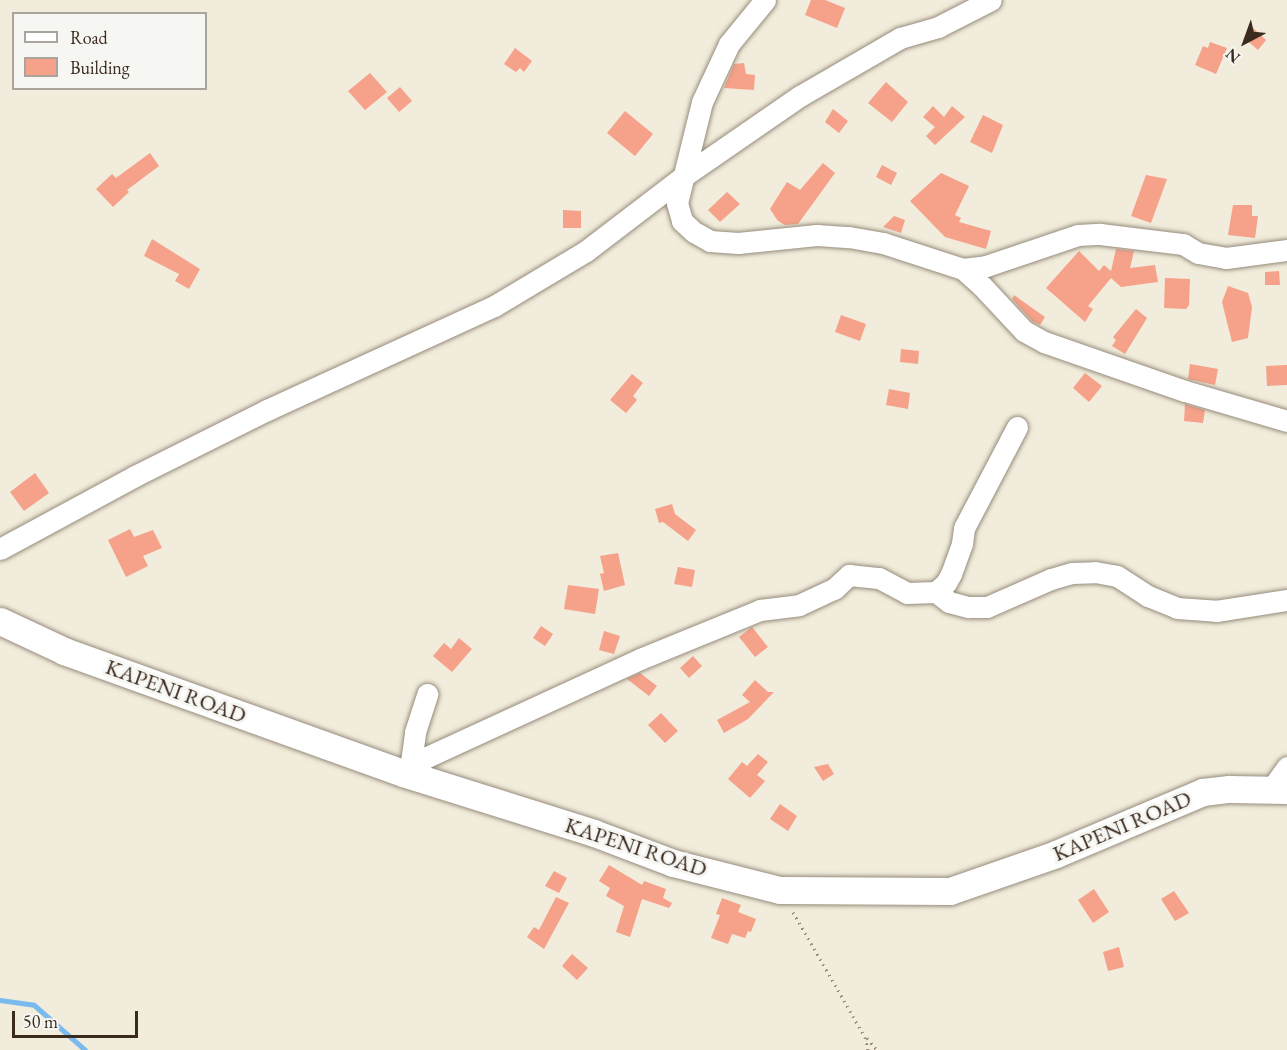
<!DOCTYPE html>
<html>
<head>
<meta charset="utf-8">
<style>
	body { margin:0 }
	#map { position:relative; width:1287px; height:1050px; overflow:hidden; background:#f1ecdb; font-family:"EB Garamond",serif }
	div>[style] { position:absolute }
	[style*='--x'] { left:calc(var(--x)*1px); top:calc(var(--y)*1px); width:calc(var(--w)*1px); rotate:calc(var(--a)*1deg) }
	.stream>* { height:5px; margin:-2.5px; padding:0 2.5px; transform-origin:2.5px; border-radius:2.5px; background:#7abaee }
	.building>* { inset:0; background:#f6a189 }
	.path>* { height:3px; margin-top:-1.5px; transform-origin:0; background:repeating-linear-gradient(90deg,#968b7c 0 1.5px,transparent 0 6px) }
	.roads { filter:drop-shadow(0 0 2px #968b7c) drop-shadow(0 0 2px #968b7c) }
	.minor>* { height:21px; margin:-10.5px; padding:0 10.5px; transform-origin:10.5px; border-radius:10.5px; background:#fff }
	.major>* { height:27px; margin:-13.5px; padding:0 13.5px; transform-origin:13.5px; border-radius:13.5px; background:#fff }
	span { translate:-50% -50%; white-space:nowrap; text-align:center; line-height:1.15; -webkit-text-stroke:6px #f6f6f2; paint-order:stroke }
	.street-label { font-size:22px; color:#3b2a1e }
	.legend { position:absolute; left:12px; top:12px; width:195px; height:78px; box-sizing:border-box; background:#f6f6f2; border:2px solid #aba49d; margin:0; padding:8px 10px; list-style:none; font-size:18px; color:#3b2a1e }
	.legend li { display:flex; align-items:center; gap:12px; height:30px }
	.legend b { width:30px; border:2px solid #aba49d }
	.north { position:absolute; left:1215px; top:12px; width:60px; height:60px; -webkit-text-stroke:4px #f6f6f2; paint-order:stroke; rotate:221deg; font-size:16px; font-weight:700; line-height:24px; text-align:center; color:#3b2a1e }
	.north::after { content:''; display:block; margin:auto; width:21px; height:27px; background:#3b2a1e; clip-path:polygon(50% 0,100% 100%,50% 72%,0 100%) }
	.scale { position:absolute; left:12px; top:1011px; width:126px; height:27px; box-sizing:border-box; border:3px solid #3b2a1e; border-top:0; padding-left:8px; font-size:18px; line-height:21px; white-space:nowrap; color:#3b2a1e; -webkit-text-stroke:4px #f6f6f2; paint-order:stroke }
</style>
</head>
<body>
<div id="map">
	<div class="stream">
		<i style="--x:0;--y:1000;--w:34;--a:8"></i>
		<i style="--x:34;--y:1005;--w:68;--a:41.4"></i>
	</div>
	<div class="building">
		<i style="clip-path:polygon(811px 0,825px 0,845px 8px,837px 28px,805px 15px)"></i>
		<i style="clip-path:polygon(1253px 28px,1266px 40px,1258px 50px,1244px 38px)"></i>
		<i style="clip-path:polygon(1210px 42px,1227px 48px,1216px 74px,1195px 65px,1203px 46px,1208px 48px)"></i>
		<i style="clip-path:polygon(515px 48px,532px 61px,524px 72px,520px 68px,516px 72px,504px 64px)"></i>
		<i style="clip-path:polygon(744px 63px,746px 74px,755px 75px,754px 90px,724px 88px,734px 64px)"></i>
		<i style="clip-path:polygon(370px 73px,387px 92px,365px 110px,348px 91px)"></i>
		<i style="clip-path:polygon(886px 82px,908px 102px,892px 122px,868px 103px)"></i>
		<i style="clip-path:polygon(400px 87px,412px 101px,399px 112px,387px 98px)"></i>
		<i style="clip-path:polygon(933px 106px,944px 117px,952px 106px,965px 117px,935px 145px,926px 136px,935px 127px,923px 117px)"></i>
		<i style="clip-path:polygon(833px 109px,848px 121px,839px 133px,825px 122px)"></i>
		<i style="clip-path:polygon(625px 111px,653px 134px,635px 156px,607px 133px)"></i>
		<i style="clip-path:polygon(983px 115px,1003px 125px,992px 153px,970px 142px)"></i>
		<i style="clip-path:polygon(150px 153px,159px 166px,127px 190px,129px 192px,113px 207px,96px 189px,112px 174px,116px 178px)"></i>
		<i style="clip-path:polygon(823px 163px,835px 173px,798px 224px,785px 225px,778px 221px,770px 209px,787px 182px,800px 190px)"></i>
		<i style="clip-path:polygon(882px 165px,897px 173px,891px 185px,876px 177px)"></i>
		<i style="clip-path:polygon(941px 173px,969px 186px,955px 215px,961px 218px,959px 222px,991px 231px,986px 249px,945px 237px,910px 201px)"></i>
		<i style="clip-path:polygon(1146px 175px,1167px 179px,1151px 223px,1131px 216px)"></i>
		<i style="clip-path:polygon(727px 192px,740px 204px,720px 222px,708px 210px)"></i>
		<i style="clip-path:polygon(1233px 205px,1252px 205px,1252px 216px,1258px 216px,1255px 238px,1228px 235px)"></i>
		<i style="clip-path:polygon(563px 210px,581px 211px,581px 228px,563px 228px)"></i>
		<i style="clip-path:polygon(894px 216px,905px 220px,901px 233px,883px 227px)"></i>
		<i style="clip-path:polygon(152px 239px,200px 269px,189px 289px,175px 281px,179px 274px,144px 256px)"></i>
		<i style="clip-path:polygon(1116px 249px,1134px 251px,1130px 268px,1155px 265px,1158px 282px,1121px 287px,1111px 278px,1088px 306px,1093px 309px,1085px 322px,1046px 288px,1079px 251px,1099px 271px,1104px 265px,1111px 271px)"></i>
		<i style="clip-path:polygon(1279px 271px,1280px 285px,1265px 285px,1265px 272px)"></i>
		<i style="clip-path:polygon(1165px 278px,1190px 279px,1189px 305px,1186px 309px,1164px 308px)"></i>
		<i style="clip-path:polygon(1228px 286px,1248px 293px,1252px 307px,1248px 338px,1232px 342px,1222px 302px)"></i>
		<i style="clip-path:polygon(1014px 295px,1045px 317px,1040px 325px,1032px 321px,1012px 299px)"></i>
		<i style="clip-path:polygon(1136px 309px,1147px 318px,1125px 354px,1112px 346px,1116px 340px,1113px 337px)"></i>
		<i style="clip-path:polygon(841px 315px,866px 324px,860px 341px,835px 332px)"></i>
		<i style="clip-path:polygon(901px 349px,919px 351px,918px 364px,900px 362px)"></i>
		<i style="clip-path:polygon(1190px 364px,1218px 369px,1215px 385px,1188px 379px)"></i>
		<i style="clip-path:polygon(1287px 365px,1287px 385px,1267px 386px,1266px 366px)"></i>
		<i style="clip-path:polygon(1085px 373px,1102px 386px,1089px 402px,1073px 388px)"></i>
		<i style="clip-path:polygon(632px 374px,643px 383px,633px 396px,637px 400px,626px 413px,610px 400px)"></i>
		<i style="clip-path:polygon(889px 389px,910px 393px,908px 409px,886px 405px)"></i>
		<i style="clip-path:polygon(1185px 404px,1205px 410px,1203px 423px,1184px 421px)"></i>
		<i style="clip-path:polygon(35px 473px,49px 493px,24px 511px,10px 492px)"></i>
		<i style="clip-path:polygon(672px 504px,675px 514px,696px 530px,688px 541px,663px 522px,659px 523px,655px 509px)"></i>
		<i style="clip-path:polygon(130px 529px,134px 537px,153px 530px,162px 548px,143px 556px,148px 566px,126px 577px,108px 540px)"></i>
		<i style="clip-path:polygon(618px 553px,625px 585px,604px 591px,600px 574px,604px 573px,600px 556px)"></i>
		<i style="clip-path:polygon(678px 567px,695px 570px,692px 587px,674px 584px)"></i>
		<i style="clip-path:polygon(568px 585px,599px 589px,595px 614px,564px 609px)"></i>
		<i style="clip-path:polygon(541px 626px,553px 634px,545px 646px,533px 638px)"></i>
		<i style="clip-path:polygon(752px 627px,768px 647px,755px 657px,739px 637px)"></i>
		<i style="clip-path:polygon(604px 631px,620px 636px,614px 654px,599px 650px)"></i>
		<i style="clip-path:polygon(459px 638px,472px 649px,452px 672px,433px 656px,444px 643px,451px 649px)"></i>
		<i style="clip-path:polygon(693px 656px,702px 666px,689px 678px,680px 668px)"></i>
		<i style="clip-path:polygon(640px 673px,657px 686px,649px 696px,627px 679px)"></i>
		<i style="clip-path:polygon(755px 680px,768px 692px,774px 692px,748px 719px,724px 733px,717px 720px,750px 702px,742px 695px)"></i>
		<i style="clip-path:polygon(661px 713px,678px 731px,665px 743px,648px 725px)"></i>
		<i style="clip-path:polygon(758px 754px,768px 762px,757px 775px,765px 781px,750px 798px,728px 779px,742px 762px,747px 766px)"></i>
		<i style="clip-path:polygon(828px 764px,834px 774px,823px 781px,814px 767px)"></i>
		<i style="clip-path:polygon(780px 804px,797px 816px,788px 831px,770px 819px)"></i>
		<i style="clip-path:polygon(609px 865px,642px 885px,644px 881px,666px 889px,663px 898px,672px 903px,669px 908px,642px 899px,630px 937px,616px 932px,624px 906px,606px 896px,610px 888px,599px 881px)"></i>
		<i style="clip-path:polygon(554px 871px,567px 878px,559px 893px,545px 886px)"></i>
		<i style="clip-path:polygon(1094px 889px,1109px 912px,1093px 923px,1078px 900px)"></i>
		<i style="clip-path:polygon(1174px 891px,1189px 913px,1175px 921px,1161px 899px)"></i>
		<i style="clip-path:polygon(556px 897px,569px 903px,544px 949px,527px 937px,534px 927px,539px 930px)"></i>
		<i style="clip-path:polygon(722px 898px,741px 905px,738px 912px,756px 919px,751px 932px,748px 931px,745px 938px,732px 934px,728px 944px,711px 938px,720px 915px,716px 914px)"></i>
		<i style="clip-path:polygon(1119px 947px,1124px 967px,1108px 971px,1103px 952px)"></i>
		<i style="clip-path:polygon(572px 954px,588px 968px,577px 980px,562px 966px)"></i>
	</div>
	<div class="path">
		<i style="--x:793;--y:912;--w:144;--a:60.1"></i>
		<i style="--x:865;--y:1037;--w:13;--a:77"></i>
		<i style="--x:867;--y:1038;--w:16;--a:50"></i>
	</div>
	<div class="roads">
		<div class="minor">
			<i style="--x:765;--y:0;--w:57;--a:129.3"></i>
			<i style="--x:729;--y:44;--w:64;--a:115"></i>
			<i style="--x:702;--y:102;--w:104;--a:103.9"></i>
			<i style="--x:677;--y:203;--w:19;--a:74"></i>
			<i style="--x:682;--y:221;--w:16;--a:43"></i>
			<i style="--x:694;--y:232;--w:18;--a:29"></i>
			<i style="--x:710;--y:241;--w:28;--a:4"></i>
			<i style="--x:738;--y:243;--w:79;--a:-5.8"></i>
			<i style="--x:817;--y:235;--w:32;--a:4"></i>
			<i style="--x:849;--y:237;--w:35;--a:10"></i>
			<i style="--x:883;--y:243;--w:84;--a:18"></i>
			<i style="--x:963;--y:269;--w:23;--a:-7"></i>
			<i style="--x:986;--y:266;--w:97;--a:-18.6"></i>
			<i style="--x:1078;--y:235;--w:22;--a:-3"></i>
			<i style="--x:1100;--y:234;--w:84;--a:6.9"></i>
			<i style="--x:1183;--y:244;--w:17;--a:31"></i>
			<i style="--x:1198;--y:253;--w:28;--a:10"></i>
			<i style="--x:1226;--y:258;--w:62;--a:-7.5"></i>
			<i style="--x:963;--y:269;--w:25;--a:42"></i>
			<i style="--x:982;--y:286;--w:62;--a:47"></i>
			<i style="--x:1024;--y:331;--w:23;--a:29"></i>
			<i style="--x:1044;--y:342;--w:149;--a:19.2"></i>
			<i style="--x:1185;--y:391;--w:106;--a:16.4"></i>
			<i style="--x:0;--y:549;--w:153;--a:-28.4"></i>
			<i style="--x:135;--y:476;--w:148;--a:-26.6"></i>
			<i style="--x:267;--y:410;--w:250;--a:-24.6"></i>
			<i style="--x:494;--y:306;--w:107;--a:-30.9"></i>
			<i style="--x:586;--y:251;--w:123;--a:-37.4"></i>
			<i style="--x:684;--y:176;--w:141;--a:-34.6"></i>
			<i style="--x:800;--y:96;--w:116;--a:-30.1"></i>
			<i style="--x:900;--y:38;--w:40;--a:-16"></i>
			<i style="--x:938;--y:27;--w:59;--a:-27"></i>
			<i style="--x:936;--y:592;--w:13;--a:-42"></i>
			<i style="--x:946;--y:583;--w:10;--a:-61"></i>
			<i style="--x:951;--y:574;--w:33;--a:-70"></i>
			<i style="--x:962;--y:543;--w:15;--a:-82"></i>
			<i style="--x:964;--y:528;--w:114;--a:-62.3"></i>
			<i style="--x:410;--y:769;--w:37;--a:-82"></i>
			<i style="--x:415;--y:732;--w:40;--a:-72"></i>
			<i style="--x:403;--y:773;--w:29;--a:-34"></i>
			<i style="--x:427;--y:757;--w:234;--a:-24.7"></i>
			<i style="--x:640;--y:659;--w:130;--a:-22.2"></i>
			<i style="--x:760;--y:610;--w:39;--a:-7"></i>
			<i style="--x:799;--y:605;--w:38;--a:-25"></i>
			<i style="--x:834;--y:589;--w:21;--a:-43"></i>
			<i style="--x:849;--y:575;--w:30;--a:6"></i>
			<i style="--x:879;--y:578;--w:32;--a:28"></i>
			<i style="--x:907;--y:593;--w:29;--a:-2"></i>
			<i style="--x:936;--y:592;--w:16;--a:38"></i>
			<i style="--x:949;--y:602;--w:20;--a:15"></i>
			<i style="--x:968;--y:607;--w:19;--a:0"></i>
			<i style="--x:987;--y:607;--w:70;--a:-23.6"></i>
			<i style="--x:1051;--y:579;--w:22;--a:-16"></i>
			<i style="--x:1072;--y:573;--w:23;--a:-2"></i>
			<i style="--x:1095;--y:572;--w:22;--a:10"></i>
			<i style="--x:1117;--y:576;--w:37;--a:33"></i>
			<i style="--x:1148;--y:596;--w:31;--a:22"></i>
			<i style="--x:1177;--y:608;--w:39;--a:4"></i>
			<i style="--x:1216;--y:611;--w:72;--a:-8.8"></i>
			<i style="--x:1272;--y:788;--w:26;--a:-54"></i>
		</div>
		<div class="major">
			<i style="--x:0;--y:621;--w:71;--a:25.1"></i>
			<i style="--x:64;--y:651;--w:360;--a:19.8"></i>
			<i style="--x:403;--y:773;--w:200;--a:17.4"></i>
			<i style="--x:594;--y:833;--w:85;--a:20.8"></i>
			<i style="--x:673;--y:863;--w:110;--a:14.2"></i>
			<i style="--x:780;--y:890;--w:170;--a:0.3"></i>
			<i style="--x:950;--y:891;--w:112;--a:-19.2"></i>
			<i style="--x:1056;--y:854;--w:160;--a:-22.9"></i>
			<i style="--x:1203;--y:792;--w:26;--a:-7"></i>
			<i style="--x:1229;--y:789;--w:58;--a:1"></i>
		</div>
	</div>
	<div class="street-label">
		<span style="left:176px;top:691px;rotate:20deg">KAPENI ROAD</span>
		<span style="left:1122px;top:826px;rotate:-23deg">KAPENI ROAD</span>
		<span style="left:636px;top:847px;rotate:18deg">KAPENI ROAD</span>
	</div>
	<ul class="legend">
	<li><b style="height:8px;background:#fff"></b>Road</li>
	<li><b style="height:16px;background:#f6a189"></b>Building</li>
	</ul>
	<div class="north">N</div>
	<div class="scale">50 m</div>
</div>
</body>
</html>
